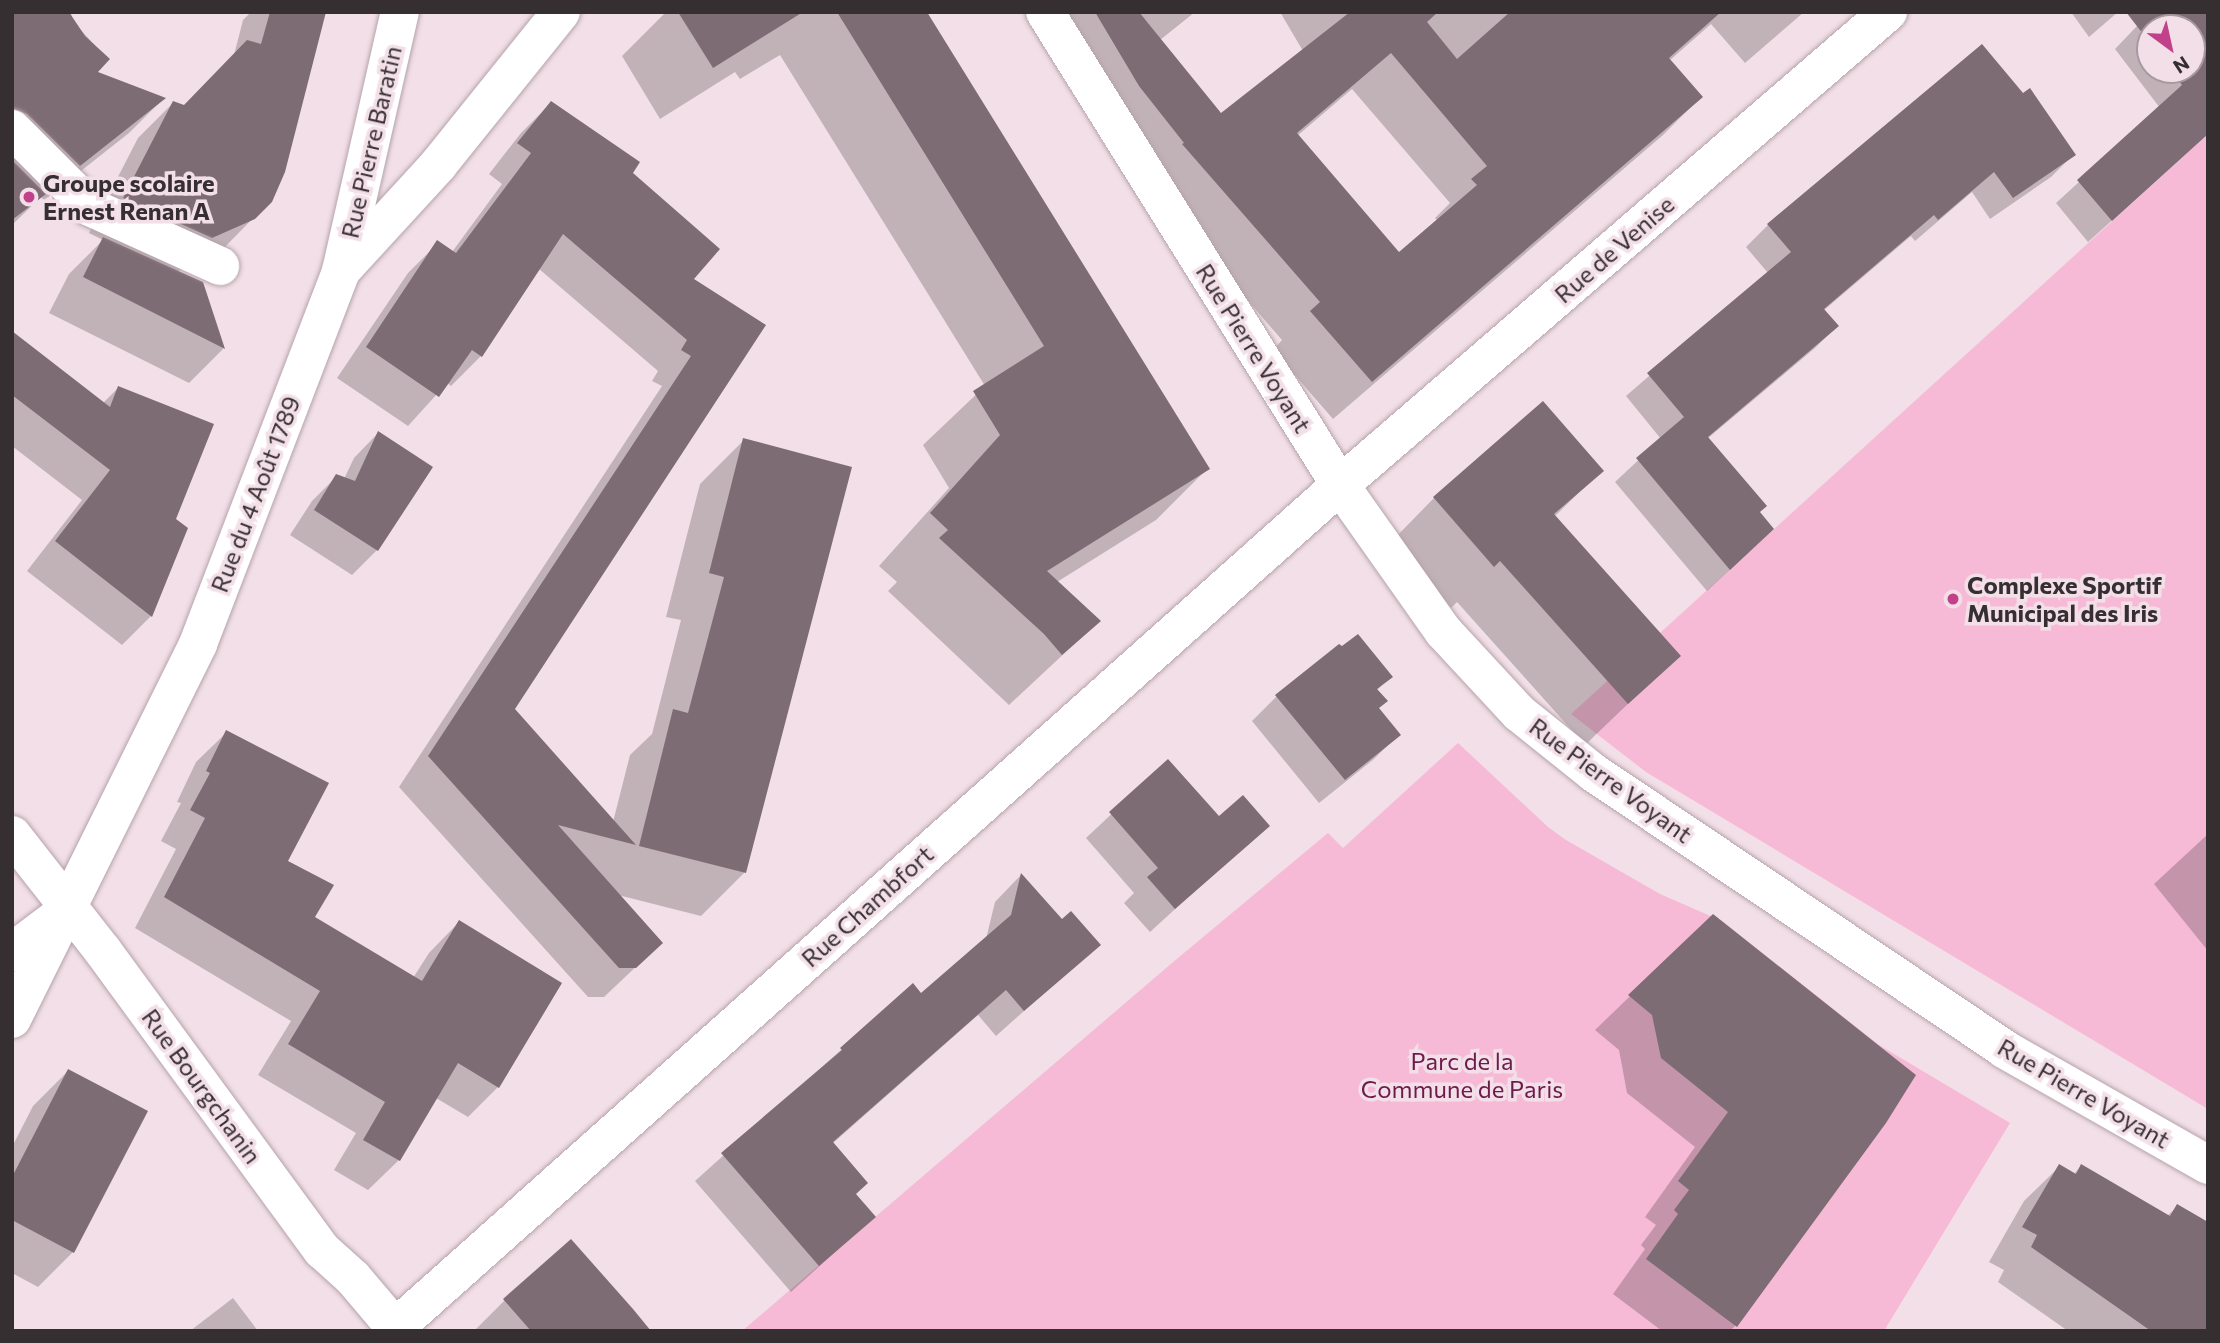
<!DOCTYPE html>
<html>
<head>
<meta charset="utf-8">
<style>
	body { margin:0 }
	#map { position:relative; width:2220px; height:1343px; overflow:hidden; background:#f2dfe7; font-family:Commissioner,sans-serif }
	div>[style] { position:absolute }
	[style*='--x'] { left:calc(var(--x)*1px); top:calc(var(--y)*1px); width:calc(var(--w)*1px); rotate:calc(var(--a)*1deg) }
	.green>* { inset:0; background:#f6bad6 }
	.shadow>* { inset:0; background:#0003 }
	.building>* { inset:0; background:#7e6c74 }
	.roads { filter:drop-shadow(0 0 2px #b5a3ab) drop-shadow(0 0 2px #b5a3ab) }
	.street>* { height:38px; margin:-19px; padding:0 19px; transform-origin:19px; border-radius:19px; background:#fff }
	.primary>* { height:38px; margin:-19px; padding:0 19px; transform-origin:19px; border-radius:19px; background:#fff }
	.dots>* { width:19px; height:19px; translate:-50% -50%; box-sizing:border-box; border:4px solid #f2dfe7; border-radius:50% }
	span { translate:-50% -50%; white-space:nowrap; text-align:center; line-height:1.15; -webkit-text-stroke:7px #f2dfe7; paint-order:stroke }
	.street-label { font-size:24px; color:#362f32 }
	.poi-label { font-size:24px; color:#362f32; font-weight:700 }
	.left { translate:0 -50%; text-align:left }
	.park-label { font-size:24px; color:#6e1a4c }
	.frame { position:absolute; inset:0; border:14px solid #362f32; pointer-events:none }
	.north { position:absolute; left:2136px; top:14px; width:70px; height:70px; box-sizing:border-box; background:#f2dfe7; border:2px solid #a7999f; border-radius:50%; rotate:147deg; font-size:19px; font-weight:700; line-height:28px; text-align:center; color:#362f32 }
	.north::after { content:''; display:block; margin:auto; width:24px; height:32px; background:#c2418b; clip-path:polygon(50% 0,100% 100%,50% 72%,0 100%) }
</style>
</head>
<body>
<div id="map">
	<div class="green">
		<i style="clip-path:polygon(2208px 134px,2208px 1109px,1646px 772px,1571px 714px)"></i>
		<i style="clip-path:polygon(1458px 743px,1548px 827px,1566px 840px,1660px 894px,1722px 921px,1879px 1045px,2010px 1123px,1884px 1331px,742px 1331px,1172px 963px,1328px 833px,1343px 848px)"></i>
	</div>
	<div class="shadow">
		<i style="clip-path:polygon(12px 12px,71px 12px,72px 20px,107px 59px,95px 73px,163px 99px,129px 133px,44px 200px,41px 197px,12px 225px)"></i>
		<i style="clip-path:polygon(251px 12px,324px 12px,270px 201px,218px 254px,176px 272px,202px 284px,223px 349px,189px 383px,49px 313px,69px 274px,103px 240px,89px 233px,138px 138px,173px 103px,183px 107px,234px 55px,243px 20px)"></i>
		<i style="clip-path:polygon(666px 12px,925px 12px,1208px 468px,1156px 520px,1057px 582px,1099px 621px,1009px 705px,888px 591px,897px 582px,879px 566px,949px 488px,923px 445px,985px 386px,780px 55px,740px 79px,735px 72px,660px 119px,622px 56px)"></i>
		<i style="clip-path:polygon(evenodd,1034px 12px,1195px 12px,1160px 40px,1221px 115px,1303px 51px,1280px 12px,1804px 12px,1745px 63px,1711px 24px,1669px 61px,1701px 97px,1663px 135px,1333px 419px,1273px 350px,1282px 340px,1146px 183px,1034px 12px,1352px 89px,1450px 203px,1435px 218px,1438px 221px,1399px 255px,1297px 136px,1352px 89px)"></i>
		<i style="clip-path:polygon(2071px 12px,2118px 12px,2089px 37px)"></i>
		<i style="clip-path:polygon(evenodd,2208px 12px,2208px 134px,2088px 242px,2056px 203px,2160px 108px,2115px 49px,2137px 26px,2208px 12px,2150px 28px,2192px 28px,2192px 70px,2150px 70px,2150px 28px)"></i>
		<i style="clip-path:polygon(1982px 47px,2073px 155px,2051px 177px,1990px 219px,1972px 192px,1915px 241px,1911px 236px,1823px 311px,1837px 326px,1815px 348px,1707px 439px,1758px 512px,1750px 551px,1707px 591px,1615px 482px,1661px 439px,1626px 396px,1768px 273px,1746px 247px,1768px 225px)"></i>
		<i style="clip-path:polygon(551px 103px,631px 173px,692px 279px,764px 325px,512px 709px,613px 822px,630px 755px,652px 734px,681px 620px,666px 617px,700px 484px,744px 440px,744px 873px,701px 916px,618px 895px,661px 943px,604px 997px,588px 997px,399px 787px,662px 386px,652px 381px,658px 371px,538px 268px,481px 356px,451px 386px,447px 383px,408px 426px,337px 378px,408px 273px,438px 243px,452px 252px,502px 184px,489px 174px,521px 133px)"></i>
		<i style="clip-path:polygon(12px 334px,103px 403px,118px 388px,174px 520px,151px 616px,122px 645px,27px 571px,82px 500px,12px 446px)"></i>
		<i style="clip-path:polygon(378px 433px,430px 467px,377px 550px,352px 575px,290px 535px,312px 501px,337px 476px,344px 479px,354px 458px)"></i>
		<i style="clip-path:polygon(1601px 471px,1554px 517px,1678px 656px,1585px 745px,1457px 602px,1451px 608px,1392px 541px,1434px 498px)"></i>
		<i style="clip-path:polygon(1390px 677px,1376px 691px,1377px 709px,1398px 735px,1374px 759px,1319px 803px,1252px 721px,1277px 696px)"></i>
		<i style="clip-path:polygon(227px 732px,313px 918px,413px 978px,429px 953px,459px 922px,498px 1087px,468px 1117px,436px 1098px,399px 1160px,368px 1190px,334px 1170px,356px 1133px,258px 1075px,291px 1021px,135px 928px,176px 849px,161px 841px,181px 803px,177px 802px,196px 762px)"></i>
		<i style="clip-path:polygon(1168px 761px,1219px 819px,1267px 825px,1150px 932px,1124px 903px,1134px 893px,1086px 838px)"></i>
		<i style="clip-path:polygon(2208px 834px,2208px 951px,2154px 884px)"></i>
		<i style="clip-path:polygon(1021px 875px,1062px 921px,1098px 945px,996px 1036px,978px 1015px,832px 1144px,854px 1194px,874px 1217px,791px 1292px,695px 1181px,842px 1049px,921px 995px,986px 939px,995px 902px)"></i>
		<i style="clip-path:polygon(1713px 916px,1914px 1075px,1736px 1325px,1730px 1331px,1662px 1331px,1613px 1294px,1645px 1249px,1641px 1245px,1656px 1225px,1645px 1217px,1695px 1147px,1627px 1093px,1619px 1050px,1595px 1030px)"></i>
		<i style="clip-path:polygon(68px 1071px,73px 1252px,38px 1287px,12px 1273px,12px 1147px,33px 1106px)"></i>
		<i style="clip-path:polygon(2081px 1166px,2167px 1216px,2178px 1206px,2208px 1331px,2068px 1331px,1998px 1282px,2004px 1270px,1989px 1262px,2024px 1201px,2059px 1167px,2073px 1175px)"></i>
		<i style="clip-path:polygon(233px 1298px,258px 1331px,190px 1331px)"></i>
		<i style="clip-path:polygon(505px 1300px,649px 1331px,474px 1331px)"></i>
	</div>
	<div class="building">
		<i style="clip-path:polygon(12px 12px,69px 12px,85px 36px,110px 59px,98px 72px,166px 98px,80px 166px,27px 114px,12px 108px)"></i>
		<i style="clip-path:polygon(270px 12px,326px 12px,285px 172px,272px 202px,255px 219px,212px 238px,123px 198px,173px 101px,184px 105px,247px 40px,261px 44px)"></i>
		<i style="clip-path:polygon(678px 12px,803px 12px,713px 68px)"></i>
		<i style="clip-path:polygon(837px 12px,927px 12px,1210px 469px,1047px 571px,1101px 621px,1062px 655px,1044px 634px,939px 538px,948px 530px,930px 513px,1000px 435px,973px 391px,1044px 346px)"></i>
		<i style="clip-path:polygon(evenodd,1095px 12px,1139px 12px,1221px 113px,1350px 12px,1438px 12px,1427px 22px,1457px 59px,1510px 12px,1721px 12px,1669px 58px,1703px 97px,1372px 382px,1310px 311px,1320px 302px,1182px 144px,1184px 143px,1139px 86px,1095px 12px,1391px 53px,1487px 166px,1471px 179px,1477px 185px,1399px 252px,1297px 133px,1391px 53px)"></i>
		<i style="clip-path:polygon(2126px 12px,2208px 12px,2208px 134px,2112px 221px,2077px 180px,2182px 85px,2170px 70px,2192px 70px,2192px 28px,2150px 28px,2150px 43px)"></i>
		<i style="clip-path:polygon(1982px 44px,2023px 93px,2030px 88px,2076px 155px,2013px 198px,1994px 172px,1938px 220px,1934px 215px,1824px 309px,1839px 326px,1708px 437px,1767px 506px,1760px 512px,1774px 529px,1730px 570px,1636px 458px,1684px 417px,1647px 373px,1791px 252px,1767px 224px)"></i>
		<i style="clip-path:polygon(551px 101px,640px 162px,633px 173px,720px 249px,694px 279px,766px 325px,515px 709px,636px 845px,558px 825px,663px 943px,636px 968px,619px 968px,428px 756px,691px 356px,681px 350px,687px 340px,563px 234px,482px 357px,472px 350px,439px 397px,366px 347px,437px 240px,456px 253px,531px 153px,517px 143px)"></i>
		<i style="clip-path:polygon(12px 160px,46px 194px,12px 220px)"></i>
		<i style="clip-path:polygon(103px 237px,203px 282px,225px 349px,83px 277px)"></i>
		<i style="clip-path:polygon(12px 331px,110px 407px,118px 386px,214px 424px,176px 519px,188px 528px,152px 617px,55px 541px,110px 470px,12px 395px)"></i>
		<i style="clip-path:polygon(1543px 401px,1604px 471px,1554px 514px,1681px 656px,1628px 704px,1500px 561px,1494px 567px,1433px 497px)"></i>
		<i style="clip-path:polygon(378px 431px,433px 467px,378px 551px,314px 510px,336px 474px,355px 481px)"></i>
		<i style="clip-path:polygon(743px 438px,852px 467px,746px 873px,639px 846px,673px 709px,688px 713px,724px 577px,709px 573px)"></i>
		<i style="clip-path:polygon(1358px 634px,1393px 677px,1377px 689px,1388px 701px,1379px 708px,1401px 735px,1345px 780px,1275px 695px,1339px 644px,1342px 646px)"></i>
		<i style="clip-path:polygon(226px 730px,329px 783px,288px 861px,334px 885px,315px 917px,422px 981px,459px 920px,562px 983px,499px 1088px,458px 1063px,400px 1161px,363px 1140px,385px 1102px,288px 1044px,320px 991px,164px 897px,205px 818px,190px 810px,210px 773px,206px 771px)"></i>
		<i style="clip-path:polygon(1168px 759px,1219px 816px,1243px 795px,1270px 826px,1175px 909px,1147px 877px,1158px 868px,1109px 812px)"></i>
		<i style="clip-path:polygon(1021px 873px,1062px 919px,1071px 911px,1101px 945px,1024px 1011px,1006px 990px,833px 1142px,868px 1183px,856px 1194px,876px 1217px,819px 1266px,721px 1153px,842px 1050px,840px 1048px,913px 983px,921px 993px,1011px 915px)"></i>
		<i style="clip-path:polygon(1713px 914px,1916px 1075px,1886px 1123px,1737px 1327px,1646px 1259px,1678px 1214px,1674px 1210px,1689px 1190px,1678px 1181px,1728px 1112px,1661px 1058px,1652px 1015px,1628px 995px)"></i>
		<i style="clip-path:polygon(68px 1069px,148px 1111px,74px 1253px,12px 1220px,12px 1177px)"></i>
		<i style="clip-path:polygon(2059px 1164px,2076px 1174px,2081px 1164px,2170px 1216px,2177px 1204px,2208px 1222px,2208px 1331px,2151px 1331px,2031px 1247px,2037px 1235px,2022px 1227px)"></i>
		<i style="clip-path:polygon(571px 1239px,633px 1309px,651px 1331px,531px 1331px,503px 1299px)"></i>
	</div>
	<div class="roads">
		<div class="street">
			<i style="--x:1045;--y:12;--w:557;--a:58.05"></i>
			<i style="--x:1340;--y:485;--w:179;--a:54.8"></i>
			<i style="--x:1443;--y:631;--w:112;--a:47.2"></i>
			<i style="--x:1519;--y:713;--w:96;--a:38.7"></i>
			<i style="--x:1594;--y:773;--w:494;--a:33.9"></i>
			<i style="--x:2004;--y:1049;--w:235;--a:29.6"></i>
			<i style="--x:12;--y:129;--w:110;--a:45"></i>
			<i style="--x:90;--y:207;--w:143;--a:24.4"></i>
			<i style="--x:341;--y:271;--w:144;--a:-47.5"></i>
			<i style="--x:438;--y:165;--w:196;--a:-51.2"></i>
			<i style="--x:12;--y:835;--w:147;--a:51.9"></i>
			<i style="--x:103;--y:951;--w:371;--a:53.8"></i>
			<i style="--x:322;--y:1250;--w:42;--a:42.1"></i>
			<i style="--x:353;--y:1278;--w:70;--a:49.7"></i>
			<i style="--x:12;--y:952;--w:71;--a:-37"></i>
			<i style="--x:395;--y:1328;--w:1266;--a:-41.73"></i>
			<i style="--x:1340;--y:485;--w:724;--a:-40.8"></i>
		</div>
		<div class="primary">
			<i style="--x:12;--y:1019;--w:419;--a:-63.6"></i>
			<i style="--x:198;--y:644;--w:399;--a:-69"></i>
			<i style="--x:341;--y:271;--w:266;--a:-77.2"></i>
		</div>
	</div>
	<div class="dots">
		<i style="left:29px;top:197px;background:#c2418b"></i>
		<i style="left:1953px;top:599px;background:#c2418b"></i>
	</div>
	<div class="street-label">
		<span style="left:371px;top:142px;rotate:-77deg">Rue Pierre Baratin</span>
		<span style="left:1614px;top:249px;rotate:-41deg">Rue de Venise</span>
		<span style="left:1254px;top:348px;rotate:58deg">Rue Pierre Voyant</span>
		<span style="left:255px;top:494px;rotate:-69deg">Rue du 4 Août 1789</span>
		<span style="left:1611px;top:780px;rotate:36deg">Rue Pierre Voyant</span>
		<span style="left:867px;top:906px;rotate:-42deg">Rue Chambfort</span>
		<span style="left:202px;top:1086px;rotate:54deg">Rue Bourgchanin</span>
		<span style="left:2084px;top:1093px;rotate:30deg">Rue Pierre Voyant</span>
	</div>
	<div class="poi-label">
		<span class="left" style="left:43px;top:197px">Groupe scolaire<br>Ernest Renan A</span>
		<span class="left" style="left:1967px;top:599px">Complexe Sportif<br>Municipal des Iris</span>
	</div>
	<div class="park-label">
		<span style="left:1462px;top:1075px">Parc de la<br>Commune de Paris</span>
	</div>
	<div class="frame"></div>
	<div class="north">N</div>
</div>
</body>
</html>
